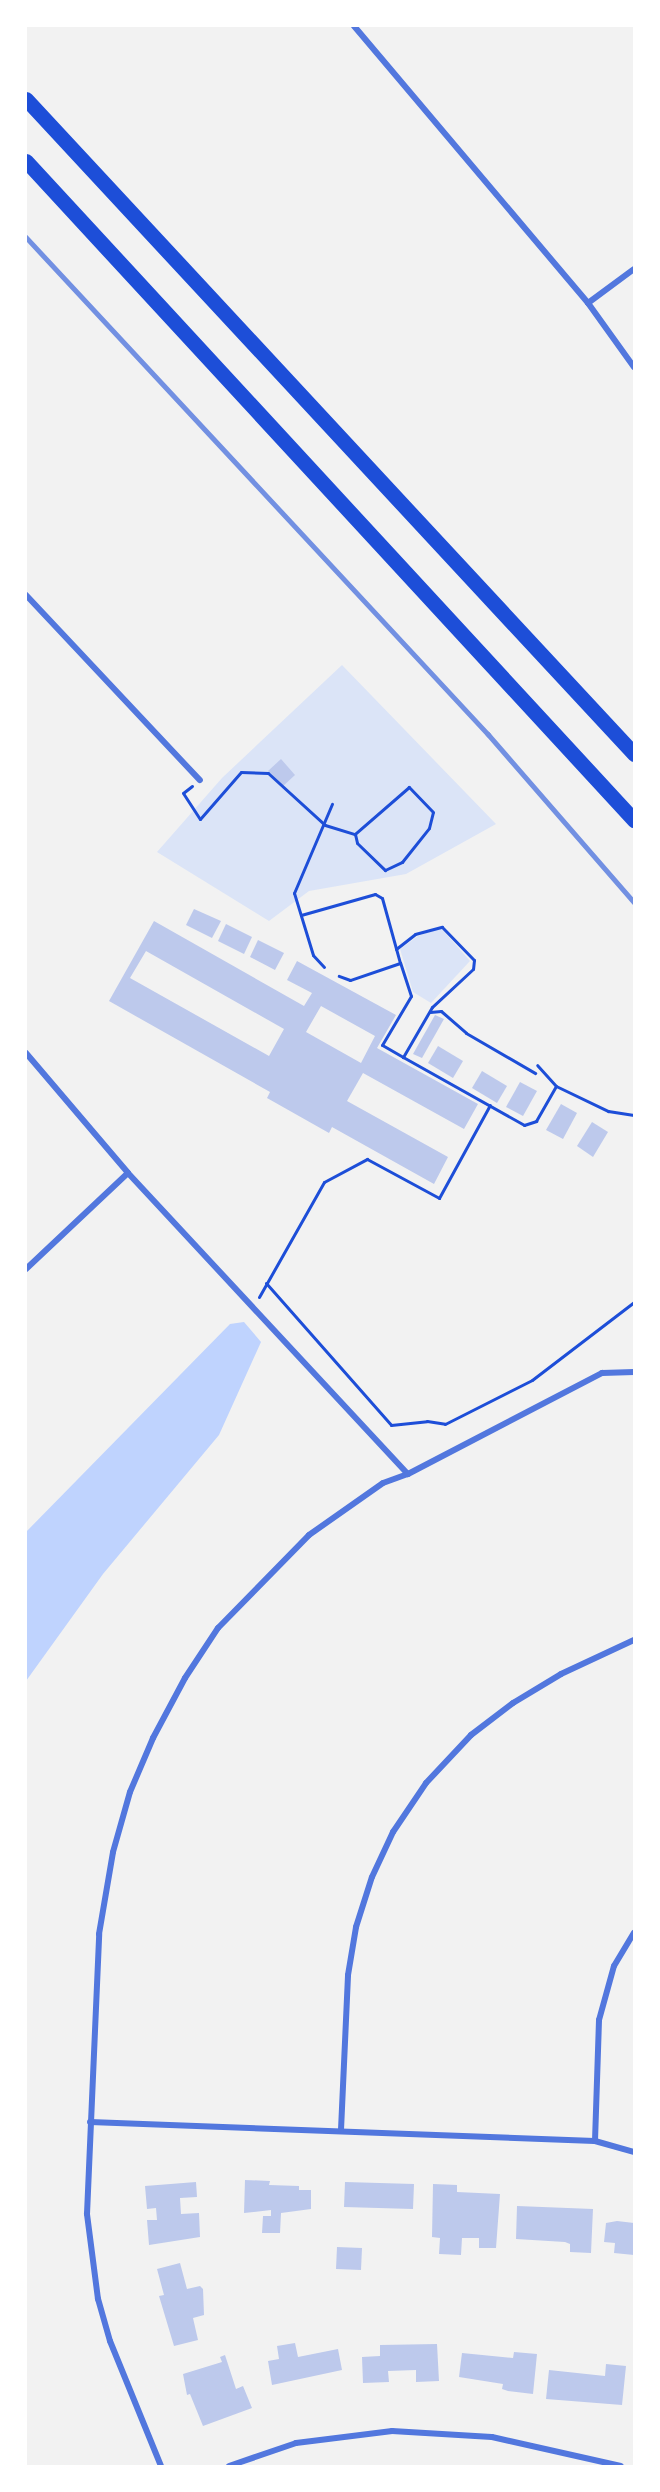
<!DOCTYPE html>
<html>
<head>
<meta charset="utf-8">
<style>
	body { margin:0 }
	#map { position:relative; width:660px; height:2492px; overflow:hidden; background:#f2f2f2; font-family:"DM Sans",sans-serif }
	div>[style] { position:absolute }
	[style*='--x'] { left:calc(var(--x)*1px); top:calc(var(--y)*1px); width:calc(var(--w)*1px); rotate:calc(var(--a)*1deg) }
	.green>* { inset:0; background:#dbe4f7 }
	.water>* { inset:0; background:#bfd3fe }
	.building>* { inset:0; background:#bdc9ec }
	.path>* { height:3px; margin:-1.5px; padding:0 1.5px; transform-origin:1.5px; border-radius:1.5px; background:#1d4ed8 }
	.minor>* { height:6px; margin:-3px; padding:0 3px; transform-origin:3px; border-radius:3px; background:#5277de }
	.trunk>* { height:15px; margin:-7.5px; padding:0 7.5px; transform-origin:7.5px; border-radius:7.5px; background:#1d4ed8 }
	.rail>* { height:4.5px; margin:-2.25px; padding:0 2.25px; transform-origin:2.25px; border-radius:2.25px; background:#7290e2 }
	span { translate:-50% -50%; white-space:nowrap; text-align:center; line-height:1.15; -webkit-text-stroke:6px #fff; paint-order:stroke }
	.frame { position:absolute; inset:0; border:27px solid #fff; pointer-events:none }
</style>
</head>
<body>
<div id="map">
	<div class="green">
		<i style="clip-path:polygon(342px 665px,496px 824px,406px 874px,309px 891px,269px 921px,157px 852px,222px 778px)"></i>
		<i style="clip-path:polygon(441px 928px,470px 961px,431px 1003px,413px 992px,400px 949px,418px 936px)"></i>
	</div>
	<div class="water">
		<i style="clip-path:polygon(244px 1322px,261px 1342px,219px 1435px,103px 1574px,26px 1681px,26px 1532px,230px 1324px)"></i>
	</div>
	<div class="building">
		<i style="clip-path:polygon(281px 759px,295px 775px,282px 787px,268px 771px)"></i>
		<i style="clip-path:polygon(194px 909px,221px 921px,212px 938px,186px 925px)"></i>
		<i style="clip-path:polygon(evenodd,154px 921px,304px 1006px,312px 993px,287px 980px,297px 961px,396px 1015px,377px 1048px,478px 1104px,464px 1129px,363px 1073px,347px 1101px,448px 1157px,434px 1184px,332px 1127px,329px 1133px,267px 1098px,270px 1092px,109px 1001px,154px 921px,146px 951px,284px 1029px,269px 1056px,130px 978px,146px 951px,154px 921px,321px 1006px,375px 1036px,361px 1063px,306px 1032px,321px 1006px)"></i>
		<i style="clip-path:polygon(226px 924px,252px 937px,244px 954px,218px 941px)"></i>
		<i style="clip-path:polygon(258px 940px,284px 953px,275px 970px,250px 957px)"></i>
		<i style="clip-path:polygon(435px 1015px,444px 1019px,422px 1058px,413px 1054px)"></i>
		<i style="clip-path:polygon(438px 1046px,463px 1061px,453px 1078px,428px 1063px)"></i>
		<i style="clip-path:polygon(482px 1071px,507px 1086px,497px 1103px,472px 1088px)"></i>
		<i style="clip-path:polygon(520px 1082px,537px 1091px,523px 1116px,506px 1107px)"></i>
		<i style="clip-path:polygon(561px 1104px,577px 1113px,563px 1139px,546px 1130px)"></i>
		<i style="clip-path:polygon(592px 1122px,608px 1132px,593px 1157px,577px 1146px)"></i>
		<i style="clip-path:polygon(245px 2180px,270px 2181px,269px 2185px,299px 2186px,299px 2190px,311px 2190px,311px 2209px,281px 2213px,280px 2233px,262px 2233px,263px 2216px,271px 2216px,271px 2210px,244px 2213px)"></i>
		<i style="clip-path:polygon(196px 2182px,197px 2197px,180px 2198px,181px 2214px,199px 2213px,200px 2237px,149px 2245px,147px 2220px,157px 2220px,156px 2208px,147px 2209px,145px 2186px)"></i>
		<i style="clip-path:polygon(345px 2182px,414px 2184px,413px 2209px,344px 2207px)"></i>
		<i style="clip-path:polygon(433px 2184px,457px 2185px,457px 2192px,500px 2194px,496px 2248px,479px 2248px,479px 2238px,462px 2238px,461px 2255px,439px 2254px,440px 2238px,432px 2237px)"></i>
		<i style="clip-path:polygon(517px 2206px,593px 2209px,591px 2253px,570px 2252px,570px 2244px,565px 2242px,516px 2239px)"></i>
		<i style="clip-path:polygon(617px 2221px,634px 2223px,634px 2255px,614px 2253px,615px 2243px,604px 2242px,606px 2223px)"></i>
		<i style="clip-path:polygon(337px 2247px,362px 2248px,361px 2270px,336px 2269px)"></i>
		<i style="clip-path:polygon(180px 2263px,187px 2289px,200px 2286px,203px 2289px,204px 2315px,193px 2318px,198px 2340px,174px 2346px,159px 2296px,164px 2295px,157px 2269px)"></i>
		<i style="clip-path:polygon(295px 2343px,298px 2357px,338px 2349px,342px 2370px,272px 2385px,268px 2361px,279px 2359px,277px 2346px)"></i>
		<i style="clip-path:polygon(437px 2344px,439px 2381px,416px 2382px,416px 2370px,388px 2371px,389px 2382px,363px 2383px,362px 2357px,380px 2356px,380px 2345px)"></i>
		<i style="clip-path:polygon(514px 2352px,537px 2354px,533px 2394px,508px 2391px,502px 2389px,503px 2384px,459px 2377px,462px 2353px,513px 2358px)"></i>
		<i style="clip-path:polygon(225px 2355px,236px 2389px,243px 2386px,252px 2408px,203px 2426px,190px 2394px,187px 2395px,183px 2374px,222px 2362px,220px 2357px)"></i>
		<i style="clip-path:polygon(606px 2364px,626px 2366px,622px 2405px,546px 2399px,549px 2370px,605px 2376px)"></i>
	</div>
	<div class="path">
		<i style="--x:192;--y:786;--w:11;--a:142"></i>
		<i style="--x:183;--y:793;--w:31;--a:57"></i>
		<i style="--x:200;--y:819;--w:62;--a:-48.9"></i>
		<i style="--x:241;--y:772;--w:27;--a:2"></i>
		<i style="--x:268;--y:773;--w:77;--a:42.4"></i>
		<i style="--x:325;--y:825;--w:31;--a:17"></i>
		<i style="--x:355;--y:834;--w:9;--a:77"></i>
		<i style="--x:357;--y:843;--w:39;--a:44"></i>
		<i style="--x:385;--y:870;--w:19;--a:-25"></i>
		<i style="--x:402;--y:862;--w:43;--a:-51.5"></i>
		<i style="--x:429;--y:828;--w:16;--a:-76"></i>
		<i style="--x:433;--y:812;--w:35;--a:-134"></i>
		<i style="--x:409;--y:787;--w:72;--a:139"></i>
		<i style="--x:301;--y:915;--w:77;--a:-15.8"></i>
		<i style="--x:375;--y:894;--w:8;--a:30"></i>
		<i style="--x:382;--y:898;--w:67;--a:74.5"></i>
		<i style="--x:400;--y:963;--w:53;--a:161.2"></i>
		<i style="--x:350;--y:980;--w:12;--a:-160"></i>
		<i style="--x:396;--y:949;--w:24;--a:-38"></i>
		<i style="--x:415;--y:934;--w:28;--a:-15"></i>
		<i style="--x:442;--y:927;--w:46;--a:45.9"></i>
		<i style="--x:474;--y:960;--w:9;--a:96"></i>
		<i style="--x:473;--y:969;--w:56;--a:137.2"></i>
		<i style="--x:432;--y:1007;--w:58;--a:120.1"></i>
		<i style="--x:403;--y:1057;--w:24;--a:-150"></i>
		<i style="--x:382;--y:1045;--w:57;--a:-59.4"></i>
		<i style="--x:411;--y:996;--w:35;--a:-108"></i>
		<i style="--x:324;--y:967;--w:16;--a:-133"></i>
		<i style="--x:313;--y:955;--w:65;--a:-107"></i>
		<i style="--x:294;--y:893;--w:97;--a:-66.9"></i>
		<i style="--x:430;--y:1012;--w:11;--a:-5"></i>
		<i style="--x:441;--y:1011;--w:33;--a:41"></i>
		<i style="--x:466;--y:1033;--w:80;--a:30.1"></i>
		<i style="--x:403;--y:1057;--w:139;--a:29.3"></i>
		<i style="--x:524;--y:1125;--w:13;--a:-18"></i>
		<i style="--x:536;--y:1121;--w:40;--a:-60.3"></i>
		<i style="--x:556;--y:1086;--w:28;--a:-132"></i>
		<i style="--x:556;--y:1086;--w:58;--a:25.7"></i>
		<i style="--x:608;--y:1111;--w:26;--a:9"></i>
		<i style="--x:266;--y:1283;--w:189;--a:48.6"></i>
		<i style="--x:391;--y:1425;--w:36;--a:-6"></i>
		<i style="--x:427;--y:1421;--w:18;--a:9"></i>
		<i style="--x:445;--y:1424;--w:97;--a:-26.8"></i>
		<i style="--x:532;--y:1380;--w:128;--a:-37.4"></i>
		<i style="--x:259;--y:1297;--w:132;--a:-60.5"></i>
		<i style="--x:324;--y:1182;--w:49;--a:-28.1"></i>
		<i style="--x:367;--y:1159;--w:82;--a:28.4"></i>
		<i style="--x:439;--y:1198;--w:106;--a:-61.3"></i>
	</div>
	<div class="minor">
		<i style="--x:354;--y:26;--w:363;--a:49.8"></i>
		<i style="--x:588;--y:303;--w:79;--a:54.3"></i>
		<i style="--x:588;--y:303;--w:57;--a:-36.5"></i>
		<i style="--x:26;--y:595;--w:254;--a:46.8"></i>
		<i style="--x:26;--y:1053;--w:157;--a:49.6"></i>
		<i style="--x:128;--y:1173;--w:411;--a:47.1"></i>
		<i style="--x:26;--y:1269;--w:140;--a:-43.3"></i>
		<i style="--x:90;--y:2122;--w:505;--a:2.15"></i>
		<i style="--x:595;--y:2141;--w:41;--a:15.8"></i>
		<i style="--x:341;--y:2130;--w:155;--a:-87.4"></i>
		<i style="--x:348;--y:1975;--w:49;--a:-80.5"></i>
		<i style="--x:356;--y:1927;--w:52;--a:-72.3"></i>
		<i style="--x:372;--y:1877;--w:50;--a:-65"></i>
		<i style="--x:393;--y:1832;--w:59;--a:-56"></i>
		<i style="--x:426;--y:1783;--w:66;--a:-46.8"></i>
		<i style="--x:471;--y:1735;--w:53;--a:-37.3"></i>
		<i style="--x:513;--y:1703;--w:56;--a:-31.1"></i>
		<i style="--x:561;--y:1674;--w:81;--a:-25"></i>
		<i style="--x:595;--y:2141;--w:121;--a:-88.1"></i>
		<i style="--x:599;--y:2020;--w:56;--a:-74.5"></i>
		<i style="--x:614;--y:1966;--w:39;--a:-59"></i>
		<i style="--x:161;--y:2466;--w:135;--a:-112.2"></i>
		<i style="--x:110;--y:2341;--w:44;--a:-105.9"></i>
		<i style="--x:98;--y:2299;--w:86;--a:-97.4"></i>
		<i style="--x:87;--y:2214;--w:280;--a:-87.5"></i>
		<i style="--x:99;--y:1934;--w:83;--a:-80.3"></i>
		<i style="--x:113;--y:1852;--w:62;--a:-74.2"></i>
		<i style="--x:130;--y:1792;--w:59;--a:-66.9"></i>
		<i style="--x:153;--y:1738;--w:68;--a:-61.9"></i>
		<i style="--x:185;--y:1678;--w:60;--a:-56.6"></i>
		<i style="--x:218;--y:1628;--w:130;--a:-45.6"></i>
		<i style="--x:309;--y:1535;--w:90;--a:-35.1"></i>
		<i style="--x:383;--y:1483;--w:27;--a:-20"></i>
		<i style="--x:408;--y:1474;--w:219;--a:-27.5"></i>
		<i style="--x:602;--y:1373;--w:32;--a:-2"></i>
		<i style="--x:229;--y:2466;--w:71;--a:-18.9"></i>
		<i style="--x:296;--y:2443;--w:97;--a:-7.1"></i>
		<i style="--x:392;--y:2431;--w:100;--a:3.4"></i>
		<i style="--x:492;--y:2437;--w:132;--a:12.7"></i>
	</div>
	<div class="trunk">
		<i style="--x:26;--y:99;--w:894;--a:47.13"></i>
		<i style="--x:26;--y:161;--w:897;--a:47.31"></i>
	</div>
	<div class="rail">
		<i style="--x:26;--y:237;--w:679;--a:47.09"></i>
		<i style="--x:488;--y:734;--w:223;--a:49"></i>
	</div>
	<div class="frame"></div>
</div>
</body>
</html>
